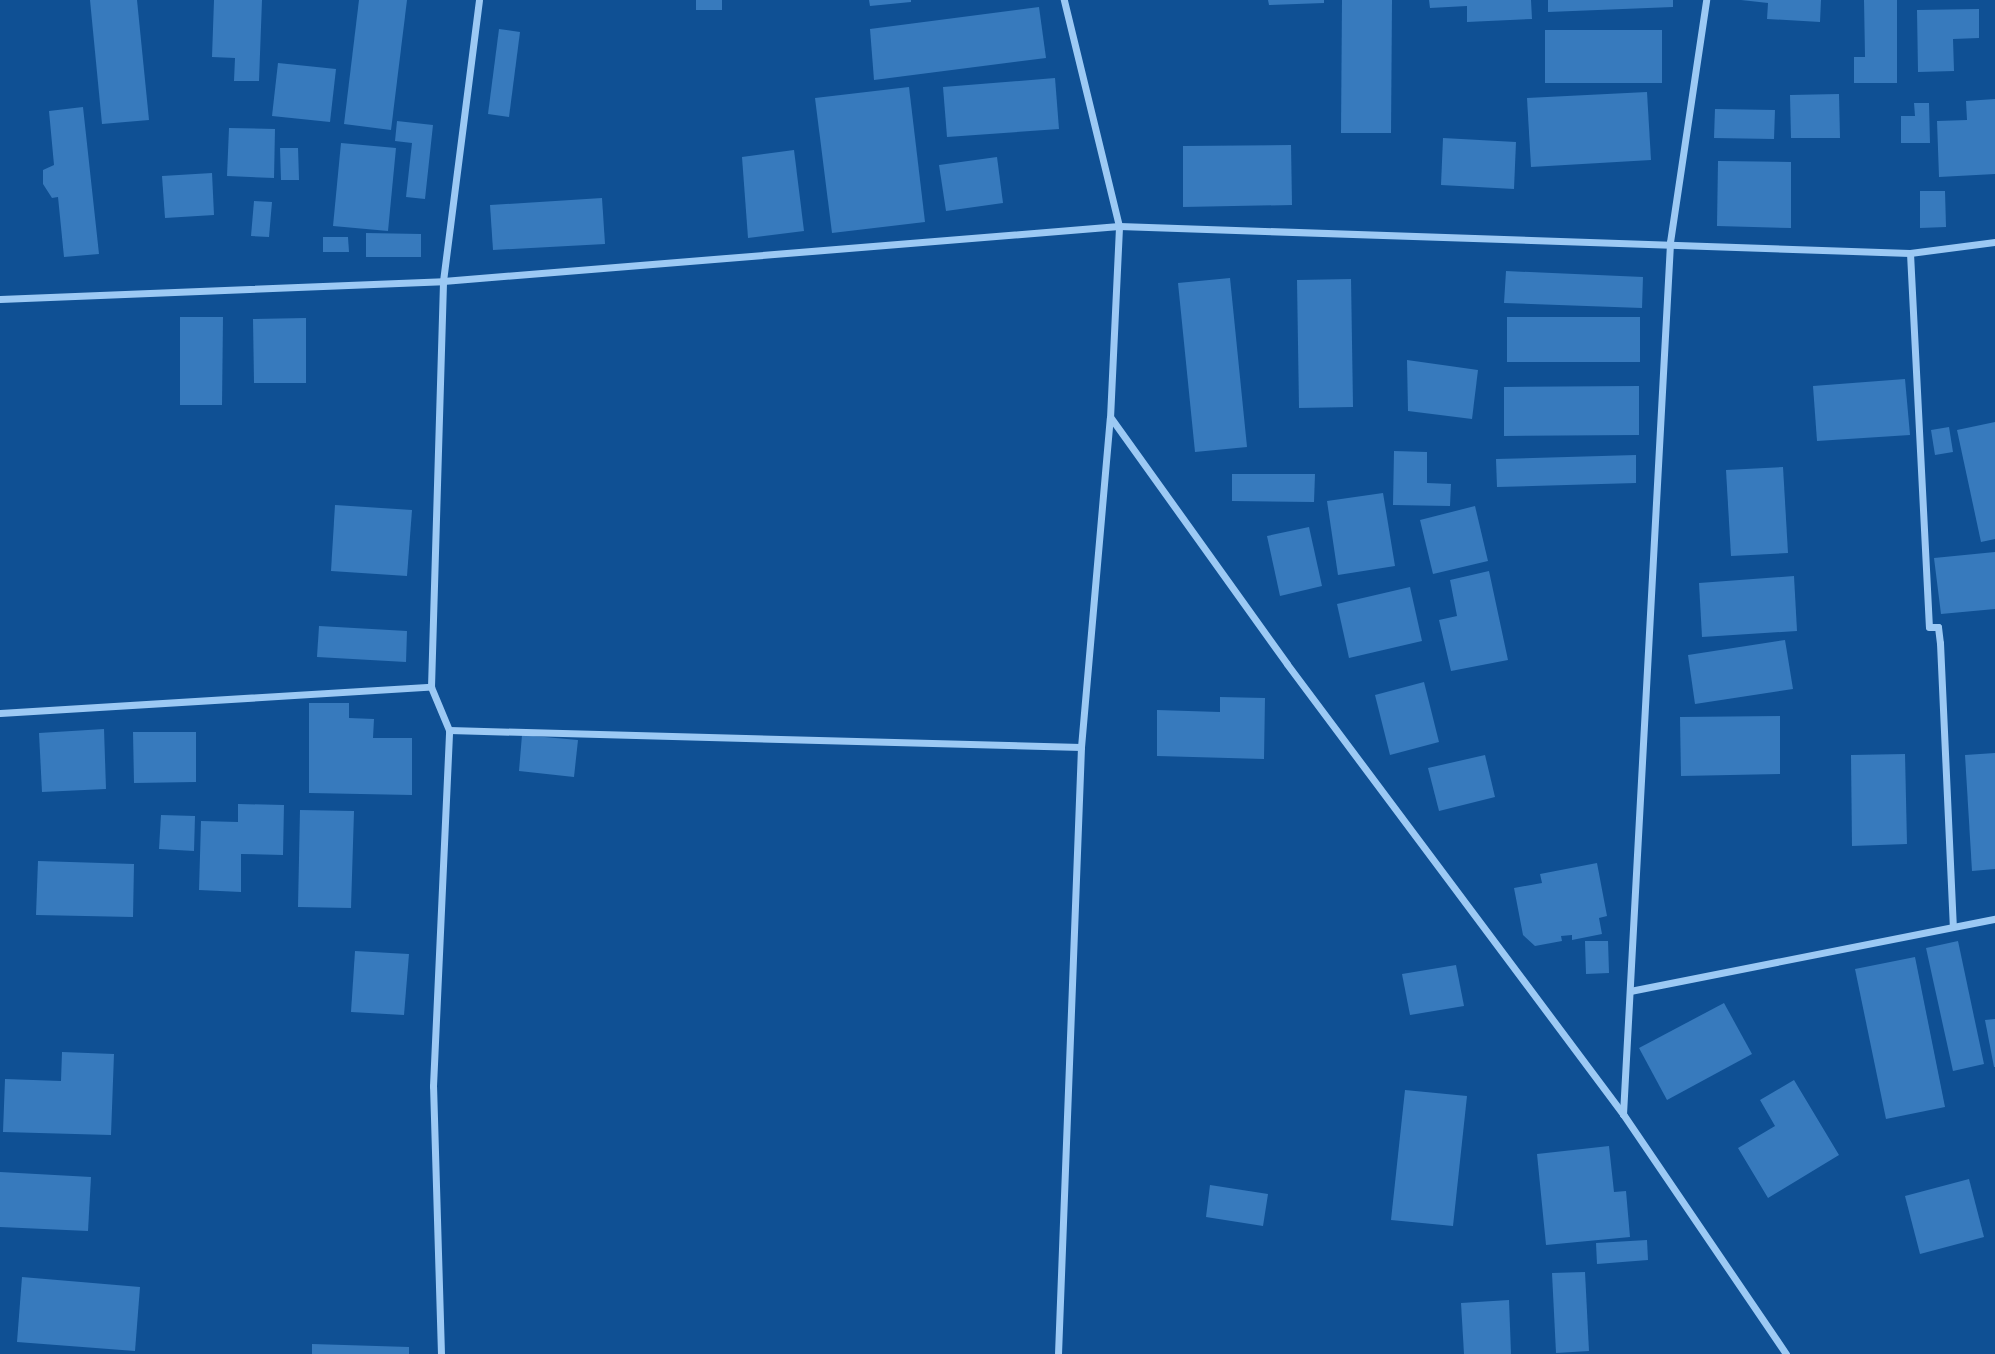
<!DOCTYPE html>
<html>
<head>
<meta charset="utf-8">
<style>
	body { margin:0 }
	#map { position:relative; width:1995px; height:1354px; overflow:hidden; background:#0f5094; font-family:"IBM Plex Sans",sans-serif }
	div>[style] { position:absolute }
	[style*='--x'] { left:calc(var(--x)*1px); top:calc(var(--y)*1px); width:calc(var(--w)*1px); rotate:calc(var(--a)*1deg) }
	.building>* { inset:0; background:#377abd }
	.minor>* { height:7px; margin:-3.5px; padding:0 3.5px; transform-origin:3.5px; border-radius:3.5px; background:#9cc9f4 }
	span { translate:-50% -50%; white-space:nowrap; text-align:center; line-height:1.15; -webkit-text-stroke:5px #0f5094; paint-order:stroke }
</style>
</head>
<body>
<div id="map">
	<div class="building">
		<i style="clip-path:polygon(90px 0,137px 0,149px 120px,102px 124px)"></i>
		<i style="clip-path:polygon(214px 0,262px 0,259px 81px,234px 81px,235px 58px,212px 57px)"></i>
		<i style="clip-path:polygon(359px 0,407px 0,391px 130px,344px 124px)"></i>
		<i style="clip-path:polygon(696px 0,722px 0,722px 10px,696px 10px)"></i>
		<i style="clip-path:polygon(869px 0,911px 0,911px 2px,870px 6px)"></i>
		<i style="clip-path:polygon(1268px 0,1324px 0,1324px 3px,1269px 5px)"></i>
		<i style="clip-path:polygon(1342px 0,1392px 0,1391px 133px,1341px 133px)"></i>
		<i style="clip-path:polygon(1429px 0,1531px 0,1532px 19px,1467px 22px,1467px 6px,1430px 8px)"></i>
		<i style="clip-path:polygon(1548px 0,1673px 0,1673px 7px,1548px 12px)"></i>
		<i style="clip-path:polygon(1741px 0,1821px 0,1820px 22px,1767px 19px,1768px 3px)"></i>
		<i style="clip-path:polygon(1864px 0,1897px 0,1897px 83px,1854px 83px,1854px 57px,1865px 57px)"></i>
		<i style="clip-path:polygon(1039px 7px,1046px 58px,874px 80px,870px 29px)"></i>
		<i style="clip-path:polygon(1979px 9px,1979px 38px,1953px 39px,1954px 71px,1918px 72px,1917px 10px)"></i>
		<i style="clip-path:polygon(499px 29px,520px 32px,509px 117px,488px 114px)"></i>
		<i style="clip-path:polygon(1545px 30px,1662px 30px,1662px 83px,1545px 83px)"></i>
		<i style="clip-path:polygon(278px 63px,336px 69px,330px 122px,272px 116px)"></i>
		<i style="clip-path:polygon(1055px 78px,1059px 129px,947px 137px,943px 87px)"></i>
		<i style="clip-path:polygon(909px 87px,925px 222px,832px 233px,815px 98px)"></i>
		<i style="clip-path:polygon(1647px 92px,1651px 160px,1531px 167px,1527px 98px)"></i>
		<i style="clip-path:polygon(1839px 94px,1840px 138px,1791px 138px,1790px 95px)"></i>
		<i style="clip-path:polygon(1995px 99px,1995px 174px,1939px 177px,1937px 121px,1967px 120px,1966px 101px)"></i>
		<i style="clip-path:polygon(1914px 103px,1929px 103px,1930px 143px,1901px 143px,1901px 116px,1915px 116px)"></i>
		<i style="clip-path:polygon(83px 107px,99px 254px,64px 257px,58px 197px,52px 198px,43px 184px,43px 170px,54px 165px,49px 111px)"></i>
		<i style="clip-path:polygon(1715px 109px,1775px 110px,1774px 139px,1714px 138px)"></i>
		<i style="clip-path:polygon(397px 121px,433px 125px,425px 199px,406px 197px,412px 143px,395px 141px)"></i>
		<i style="clip-path:polygon(229px 128px,275px 129px,274px 178px,227px 176px)"></i>
		<i style="clip-path:polygon(1443px 138px,1516px 142px,1514px 189px,1441px 185px)"></i>
		<i style="clip-path:polygon(341px 143px,396px 148px,388px 231px,333px 226px)"></i>
		<i style="clip-path:polygon(1291px 145px,1292px 205px,1183px 207px,1183px 146px)"></i>
		<i style="clip-path:polygon(280px 148px,298px 148px,299px 180px,281px 180px)"></i>
		<i style="clip-path:polygon(794px 150px,804px 231px,748px 238px,742px 157px)"></i>
		<i style="clip-path:polygon(997px 157px,1003px 203px,946px 211px,939px 165px)"></i>
		<i style="clip-path:polygon(1718px 161px,1791px 162px,1791px 228px,1717px 226px)"></i>
		<i style="clip-path:polygon(212px 173px,214px 215px,165px 218px,162px 176px)"></i>
		<i style="clip-path:polygon(1920px 191px,1945px 191px,1946px 227px,1920px 228px)"></i>
		<i style="clip-path:polygon(602px 198px,605px 244px,493px 250px,490px 205px)"></i>
		<i style="clip-path:polygon(254px 201px,272px 202px,269px 237px,251px 236px)"></i>
		<i style="clip-path:polygon(366px 233px,421px 234px,421px 257px,366px 257px)"></i>
		<i style="clip-path:polygon(323px 237px,348px 237px,349px 252px,323px 252px)"></i>
		<i style="clip-path:polygon(1506px 271px,1643px 277px,1642px 308px,1504px 303px)"></i>
		<i style="clip-path:polygon(1230px 278px,1247px 447px,1195px 452px,1178px 283px)"></i>
		<i style="clip-path:polygon(1351px 279px,1353px 407px,1299px 408px,1297px 280px)"></i>
		<i style="clip-path:polygon(180px 317px,223px 317px,222px 405px,180px 405px)"></i>
		<i style="clip-path:polygon(1507px 317px,1640px 317px,1640px 362px,1507px 362px)"></i>
		<i style="clip-path:polygon(306px 318px,306px 383px,254px 383px,253px 319px)"></i>
		<i style="clip-path:polygon(1407px 360px,1478px 370px,1472px 419px,1408px 411px)"></i>
		<i style="clip-path:polygon(1905px 379px,1910px 435px,1817px 441px,1813px 386px)"></i>
		<i style="clip-path:polygon(1639px 386px,1639px 435px,1504px 436px,1504px 387px)"></i>
		<i style="clip-path:polygon(1995px 422px,1995px 539px,1981px 542px,1957px 430px)"></i>
		<i style="clip-path:polygon(1949px 427px,1953px 452px,1935px 455px,1931px 430px)"></i>
		<i style="clip-path:polygon(1394px 451px,1427px 452px,1427px 483px,1451px 484px,1450px 506px,1393px 505px)"></i>
		<i style="clip-path:polygon(1636px 455px,1636px 483px,1497px 487px,1496px 459px)"></i>
		<i style="clip-path:polygon(1783px 467px,1788px 553px,1731px 556px,1726px 470px)"></i>
		<i style="clip-path:polygon(1232px 474px,1315px 474px,1314px 502px,1232px 501px)"></i>
		<i style="clip-path:polygon(1383px 493px,1395px 566px,1338px 575px,1327px 501px)"></i>
		<i style="clip-path:polygon(335px 505px,412px 510px,407px 576px,331px 571px)"></i>
		<i style="clip-path:polygon(1475px 506px,1488px 561px,1433px 574px,1420px 520px)"></i>
		<i style="clip-path:polygon(1309px 527px,1322px 586px,1280px 596px,1267px 536px)"></i>
		<i style="clip-path:polygon(1995px 552px,1995px 609px,1941px 614px,1934px 558px)"></i>
		<i style="clip-path:polygon(1489px 571px,1508px 660px,1451px 671px,1439px 620px,1457px 616px,1450px 580px)"></i>
		<i style="clip-path:polygon(1794px 576px,1797px 631px,1702px 637px,1699px 583px)"></i>
		<i style="clip-path:polygon(1410px 587px,1422px 641px,1349px 658px,1337px 604px)"></i>
		<i style="clip-path:polygon(319px 626px,407px 631px,406px 662px,317px 657px)"></i>
		<i style="clip-path:polygon(1785px 640px,1793px 689px,1695px 704px,1688px 655px)"></i>
		<i style="clip-path:polygon(1424px 682px,1439px 742px,1390px 755px,1375px 695px)"></i>
		<i style="clip-path:polygon(1220px 697px,1265px 698px,1264px 759px,1157px 756px,1157px 710px,1220px 712px)"></i>
		<i style="clip-path:polygon(309px 703px,349px 703px,349px 718px,374px 719px,373px 738px,412px 738px,412px 795px,309px 793px)"></i>
		<i style="clip-path:polygon(1780px 716px,1780px 774px,1681px 776px,1680px 717px)"></i>
		<i style="clip-path:polygon(104px 729px,106px 789px,42px 792px,39px 733px)"></i>
		<i style="clip-path:polygon(133px 732px,196px 732px,196px 782px,134px 783px)"></i>
		<i style="clip-path:polygon(522px 735px,578px 740px,574px 777px,519px 771px)"></i>
		<i style="clip-path:polygon(1995px 753px,1995px 869px,1972px 871px,1965px 755px)"></i>
		<i style="clip-path:polygon(1905px 754px,1907px 844px,1852px 846px,1851px 755px)"></i>
		<i style="clip-path:polygon(1485px 755px,1495px 797px,1439px 811px,1428px 768px)"></i>
		<i style="clip-path:polygon(238px 804px,284px 805px,283px 855px,241px 854px,241px 892px,199px 890px,201px 821px,238px 822px)"></i>
		<i style="clip-path:polygon(300px 810px,354px 811px,351px 908px,298px 907px)"></i>
		<i style="clip-path:polygon(161px 815px,195px 816px,194px 851px,159px 849px)"></i>
		<i style="clip-path:polygon(38px 861px,134px 864px,133px 917px,36px 915px)"></i>
		<i style="clip-path:polygon(1597px 863px,1607px 916px,1599px 918px,1602px 934px,1572px 940px,1572px 935px,1561px 936px,1562px 941px,1535px 946px,1523px 935px,1514px 888px,1542px 883px,1540px 874px)"></i>
		<i style="clip-path:polygon(1585px 941px,1608px 941px,1609px 973px,1586px 974px)"></i>
		<i style="clip-path:polygon(1958px 941px,1984px 1064px,1953px 1071px,1926px 948px)"></i>
		<i style="clip-path:polygon(355px 951px,409px 954px,404px 1015px,351px 1012px)"></i>
		<i style="clip-path:polygon(1915px 957px,1945px 1107px,1886px 1119px,1855px 969px)"></i>
		<i style="clip-path:polygon(1456px 965px,1464px 1006px,1410px 1015px,1402px 974px)"></i>
		<i style="clip-path:polygon(1724px 1003px,1752px 1054px,1667px 1100px,1639px 1048px)"></i>
		<i style="clip-path:polygon(1995px 1019px,1995px 1067px,1994px 1067px,1985px 1020px)"></i>
		<i style="clip-path:polygon(62px 1052px,114px 1054px,111px 1135px,3px 1132px,5px 1079px,61px 1081px)"></i>
		<i style="clip-path:polygon(1794px 1080px,1839px 1155px,1768px 1198px,1738px 1148px,1775px 1126px,1760px 1100px)"></i>
		<i style="clip-path:polygon(1405px 1090px,1467px 1096px,1453px 1226px,1391px 1220px)"></i>
		<i style="clip-path:polygon(1609px 1146px,1614px 1192px,1626px 1191px,1630px 1237px,1546px 1245px,1537px 1154px)"></i>
		<i style="clip-path:polygon(0 1172px,91px 1177px,88px 1231px,0 1227px)"></i>
		<i style="clip-path:polygon(1969px 1179px,1984px 1237px,1920px 1254px,1905px 1196px)"></i>
		<i style="clip-path:polygon(1210px 1185px,1268px 1194px,1263px 1226px,1206px 1217px)"></i>
		<i style="clip-path:polygon(1647px 1240px,1648px 1260px,1597px 1264px,1596px 1243px)"></i>
		<i style="clip-path:polygon(1585px 1272px,1589px 1351px,1556px 1353px,1552px 1273px)"></i>
		<i style="clip-path:polygon(22px 1277px,140px 1287px,135px 1351px,17px 1342px)"></i>
		<i style="clip-path:polygon(1509px 1300px,1511px 1354px,1464px 1354px,1461px 1303px)"></i>
		<i style="clip-path:polygon(312px 1344px,409px 1347px,409px 1354px,312px 1354px)"></i>
	</div>
	<div class="minor">
		<i style="--x:1910;--y:253;--w:374;--a:87.1"></i>
		<i style="--x:1929;--y:627;--w:9;--a:0"></i>
		<i style="--x:1938;--y:627;--w:16;--a:83"></i>
		<i style="--x:1940;--y:643;--w:284;--a:87.4"></i>
		<i style="--x:0;--y:299;--w:443;--a:-2.3"></i>
		<i style="--x:443;--y:281;--w:678;--a:-4.65"></i>
		<i style="--x:1119;--y:226;--w:233;--a:-103.7"></i>
		<i style="--x:1111;--y:418;--w:302;--a:54.4"></i>
		<i style="--x:1287;--y:664;--w:562;--a:53.25"></i>
		<i style="--x:1623;--y:1114;--w:290;--a:55.8"></i>
		<i style="--x:0;--y:713;--w:432;--a:-3.5"></i>
		<i style="--x:449;--y:730;--w:632;--a:1.54"></i>
		<i style="--x:1630;--y:991;--w:372;--a:-11.2"></i>
		<i style="--x:1623;--y:1114;--w:873;--a:-86.91"></i>
		<i style="--x:1670;--y:242;--w:245;--a:-81.5"></i>
		<i style="--x:441;--y:1354;--w:268;--a:-91.7"></i>
		<i style="--x:433;--y:1086;--w:356;--a:-87.4"></i>
		<i style="--x:449;--y:730;--w:47;--a:-112.7"></i>
		<i style="--x:431;--y:687;--w:406;--a:-88.3"></i>
		<i style="--x:443;--y:281;--w:283;--a:-82.7"></i>
		<i style="--x:1058;--y:1354;--w:607;--a:-87.83"></i>
		<i style="--x:1081;--y:747;--w:330;--a:-85"></i>
		<i style="--x:1110;--y:418;--w:192;--a:-87.3"></i>
		<i style="--x:1119;--y:226;--w:791;--a:1.95"></i>
		<i style="--x:1910;--y:253;--w:86;--a:-7.4"></i>
	</div>
</div>
</body>
</html>
